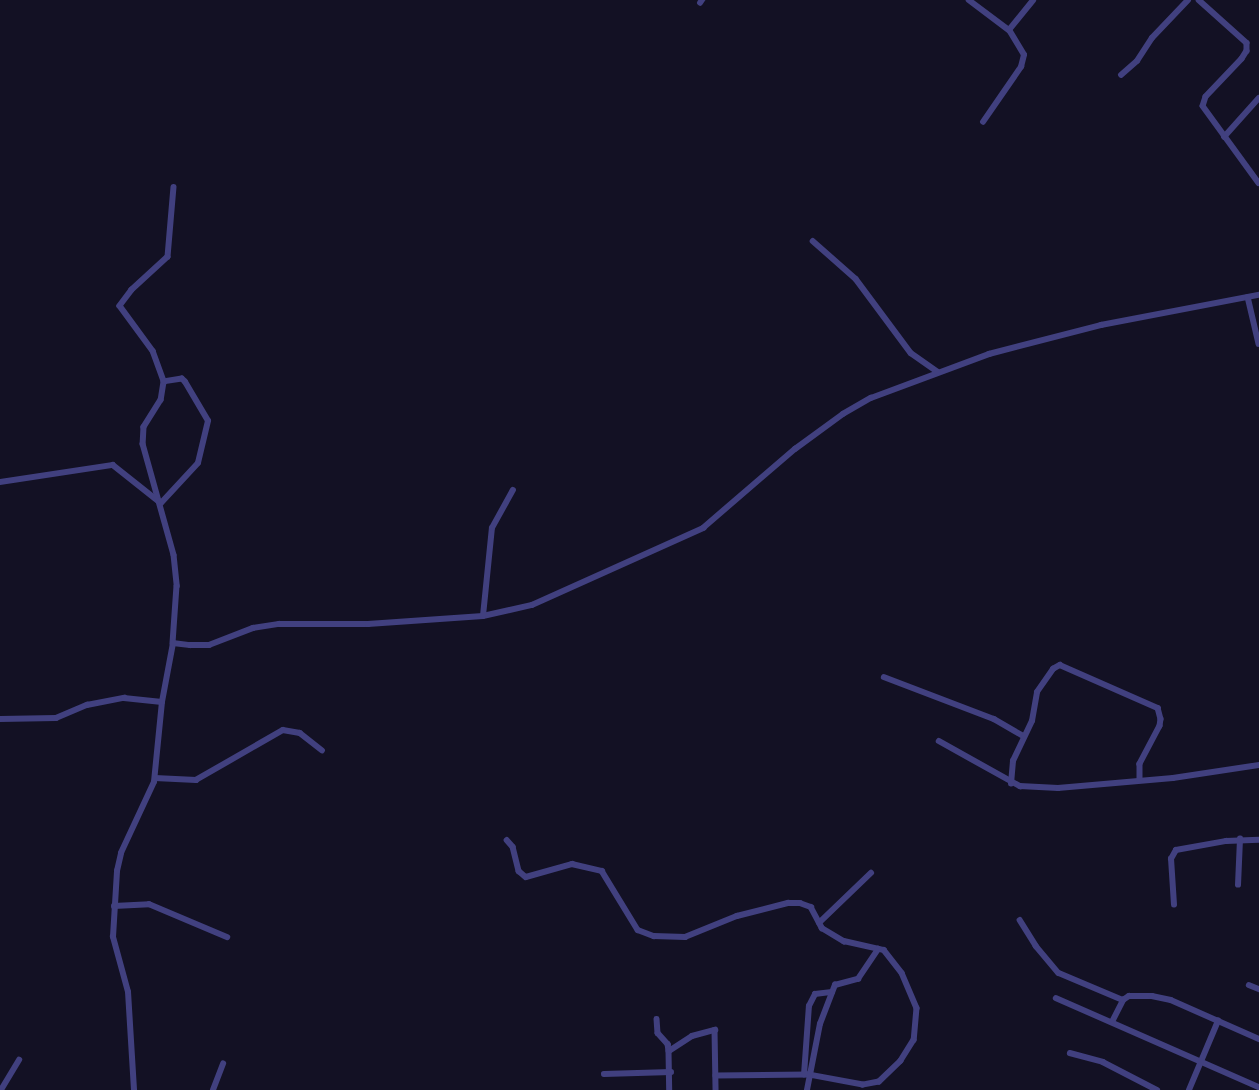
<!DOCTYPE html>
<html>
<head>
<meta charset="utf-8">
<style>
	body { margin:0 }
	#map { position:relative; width:1259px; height:1090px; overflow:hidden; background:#131124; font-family:Helvetica,sans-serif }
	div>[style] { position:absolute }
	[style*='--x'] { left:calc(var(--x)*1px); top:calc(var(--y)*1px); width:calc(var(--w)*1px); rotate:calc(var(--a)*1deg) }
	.minor>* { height:5.5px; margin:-2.75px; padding:0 2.75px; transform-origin:2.75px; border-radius:2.75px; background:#41407f }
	span { translate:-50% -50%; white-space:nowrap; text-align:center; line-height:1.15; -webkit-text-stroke:4px #131124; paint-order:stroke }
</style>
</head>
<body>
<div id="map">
	<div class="minor">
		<i style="--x:969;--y:0;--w:50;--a:36.9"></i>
		<i style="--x:1009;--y:30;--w:38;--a:-51"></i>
		<i style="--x:1199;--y:0;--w:64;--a:41.9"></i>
		<i style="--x:1247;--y:43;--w:8;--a:90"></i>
		<i style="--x:1247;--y:51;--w:9;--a:122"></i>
		<i style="--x:1242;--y:59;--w:52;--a:133.5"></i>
		<i style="--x:1206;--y:97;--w:9;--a:108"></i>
		<i style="--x:1203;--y:106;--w:95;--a:54"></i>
		<i style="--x:700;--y:3;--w:4;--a:-56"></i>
		<i style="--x:1121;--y:75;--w:21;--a:-41"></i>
		<i style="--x:1137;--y:61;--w:27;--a:-57"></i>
		<i style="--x:1152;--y:38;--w:52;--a:-46.5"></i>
		<i style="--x:983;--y:122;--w:67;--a:-55.4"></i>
		<i style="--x:1021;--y:67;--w:12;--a:-76"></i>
		<i style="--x:1024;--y:55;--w:29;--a:-121"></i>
		<i style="--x:1224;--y:137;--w:52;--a:-48.1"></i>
		<i style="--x:174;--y:187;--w:70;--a:94.9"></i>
		<i style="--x:168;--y:257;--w:49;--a:137.5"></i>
		<i style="--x:132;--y:290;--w:20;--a:127"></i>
		<i style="--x:120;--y:306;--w:56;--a:53.7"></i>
		<i style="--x:153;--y:351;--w:33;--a:70"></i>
		<i style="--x:164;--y:382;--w:18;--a:99"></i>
		<i style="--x:161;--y:400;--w:32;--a:122"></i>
		<i style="--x:144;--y:427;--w:17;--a:93"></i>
		<i style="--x:143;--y:444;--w:115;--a:74.4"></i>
		<i style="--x:174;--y:555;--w:31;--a:84"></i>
		<i style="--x:177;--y:586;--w:57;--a:94"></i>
		<i style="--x:173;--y:643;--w:17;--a:7"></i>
		<i style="--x:190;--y:645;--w:19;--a:0"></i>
		<i style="--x:209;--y:645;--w:47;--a:-21.1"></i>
		<i style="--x:253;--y:628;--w:26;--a:-9"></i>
		<i style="--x:279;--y:624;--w:89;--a:0"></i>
		<i style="--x:368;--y:624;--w:115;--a:-4"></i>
		<i style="--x:483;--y:616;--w:50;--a:-12.7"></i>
		<i style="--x:532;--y:605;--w:188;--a:-24.2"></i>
		<i style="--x:703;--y:528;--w:121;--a:-40.7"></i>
		<i style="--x:795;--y:449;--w:59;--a:-36.1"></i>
		<i style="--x:843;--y:414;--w:32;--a:-30"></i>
		<i style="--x:871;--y:398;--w:126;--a:-20.4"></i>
		<i style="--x:989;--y:354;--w:116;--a:-14.5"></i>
		<i style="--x:1101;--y:325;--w:161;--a:-10.8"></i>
		<i style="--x:813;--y:241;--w:57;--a:41.5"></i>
		<i style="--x:856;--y:279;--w:92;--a:53.4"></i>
		<i style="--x:911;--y:353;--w:33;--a:35"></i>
		<i style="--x:1248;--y:297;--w:48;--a:76.8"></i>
		<i style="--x:0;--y:482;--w:114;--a:-8.6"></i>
		<i style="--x:113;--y:465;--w:61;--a:38.4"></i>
		<i style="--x:161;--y:503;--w:54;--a:-47.2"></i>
		<i style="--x:198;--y:463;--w:43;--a:-76.6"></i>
		<i style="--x:208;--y:421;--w:45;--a:-120.5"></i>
		<i style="--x:185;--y:382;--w:4;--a:-135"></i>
		<i style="--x:182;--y:379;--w:18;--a:171"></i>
		<i style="--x:483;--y:616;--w:88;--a:-84.2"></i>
		<i style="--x:492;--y:528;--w:43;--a:-61.1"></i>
		<i style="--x:884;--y:677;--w:118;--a:20.9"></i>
		<i style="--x:994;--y:719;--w:34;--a:30"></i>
		<i style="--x:0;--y:719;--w:56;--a:-1"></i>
		<i style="--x:56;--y:718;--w:34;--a:-23"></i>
		<i style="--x:87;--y:705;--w:38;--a:-11"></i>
		<i style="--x:124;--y:698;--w:38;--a:6"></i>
		<i style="--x:939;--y:741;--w:93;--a:29.1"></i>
		<i style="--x:1020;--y:786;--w:38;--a:3"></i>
		<i style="--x:1058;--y:788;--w:115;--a:-5"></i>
		<i style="--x:1173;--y:778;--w:87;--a:-8.6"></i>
		<i style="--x:155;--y:778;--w:41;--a:2.8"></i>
		<i style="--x:196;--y:780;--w:100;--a:-29.9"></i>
		<i style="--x:283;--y:730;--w:17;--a:10"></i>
		<i style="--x:300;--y:733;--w:28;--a:38"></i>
		<i style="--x:1011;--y:784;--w:23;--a:-85"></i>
		<i style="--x:1013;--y:761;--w:44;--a:-64.6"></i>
		<i style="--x:1032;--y:721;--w:29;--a:-80"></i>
		<i style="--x:1037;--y:692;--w:28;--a:-55"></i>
		<i style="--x:1053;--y:669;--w:8;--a:-30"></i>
		<i style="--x:1060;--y:665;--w:107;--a:23.7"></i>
		<i style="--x:1158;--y:708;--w:11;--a:75"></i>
		<i style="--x:1161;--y:719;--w:7;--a:98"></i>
		<i style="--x:1160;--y:726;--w:43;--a:117.8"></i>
		<i style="--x:1140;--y:764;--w:16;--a:90"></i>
		<i style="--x:507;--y:840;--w:9;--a:49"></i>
		<i style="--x:513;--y:847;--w:25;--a:76"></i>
		<i style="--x:519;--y:871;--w:9;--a:41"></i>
		<i style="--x:526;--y:877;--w:48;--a:-15.8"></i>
		<i style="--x:572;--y:864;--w:31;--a:13"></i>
		<i style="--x:602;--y:871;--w:69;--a:58.6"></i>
		<i style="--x:638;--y:930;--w:17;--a:21"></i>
		<i style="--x:654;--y:936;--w:31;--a:2"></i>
		<i style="--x:685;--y:937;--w:56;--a:-22"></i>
		<i style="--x:737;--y:916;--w:53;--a:-14.3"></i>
		<i style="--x:788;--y:903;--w:12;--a:0"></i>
		<i style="--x:800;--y:903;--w:12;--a:20"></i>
		<i style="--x:811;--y:907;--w:24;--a:62"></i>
		<i style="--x:822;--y:928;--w:26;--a:31"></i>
		<i style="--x:844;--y:941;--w:41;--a:12.7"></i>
		<i style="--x:884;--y:950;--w:29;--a:52"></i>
		<i style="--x:902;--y:973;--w:38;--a:67"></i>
		<i style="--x:917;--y:1008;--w:32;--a:95"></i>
		<i style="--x:914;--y:1040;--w:25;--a:122"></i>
		<i style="--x:901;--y:1061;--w:30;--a:136"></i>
		<i style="--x:879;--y:1082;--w:16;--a:169"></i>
		<i style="--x:863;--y:1085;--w:55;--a:-169.5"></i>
		<i style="--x:809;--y:1075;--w:93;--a:179.4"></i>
		<i style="--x:1238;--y:885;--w:46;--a:-87.5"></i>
		<i style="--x:1174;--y:905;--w:46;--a:-93.7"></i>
		<i style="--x:1171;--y:859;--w:10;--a:-61"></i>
		<i style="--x:1176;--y:850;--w:51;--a:-10.2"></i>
		<i style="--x:1226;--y:841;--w:33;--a:-2"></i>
		<i style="--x:114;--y:906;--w:35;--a:-3"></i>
		<i style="--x:149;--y:904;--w:85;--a:22.9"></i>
		<i style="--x:1020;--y:920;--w:31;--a:58"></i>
		<i style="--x:1036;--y:946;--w:35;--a:50"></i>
		<i style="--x:1059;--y:973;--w:69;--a:22.9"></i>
		<i style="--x:819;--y:923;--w:72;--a:-43.9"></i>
		<i style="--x:1249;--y:985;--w:11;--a:22"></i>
		<i style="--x:1056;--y:998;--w:222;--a:23.7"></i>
		<i style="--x:657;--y:1019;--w:14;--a:86"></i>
		<i style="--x:658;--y:1033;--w:15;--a:48"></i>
		<i style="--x:668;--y:1044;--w:7;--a:82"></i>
		<i style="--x:669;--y:1051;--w:39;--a:89"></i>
		<i style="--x:1112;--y:1022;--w:25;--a:-63"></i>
		<i style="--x:1123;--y:1000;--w:7;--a:-34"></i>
		<i style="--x:1129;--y:996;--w:23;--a:0"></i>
		<i style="--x:1152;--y:996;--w:19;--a:12"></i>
		<i style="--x:1171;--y:1000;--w:96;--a:23.9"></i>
		<i style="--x:669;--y:1051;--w:27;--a:-33"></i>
		<i style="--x:692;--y:1036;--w:24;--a:-15"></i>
		<i style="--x:715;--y:1030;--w:60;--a:89"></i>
		<i style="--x:1070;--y:1053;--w:34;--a:15"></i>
		<i style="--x:1103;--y:1062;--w:61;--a:27.4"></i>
		<i style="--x:604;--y:1074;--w:67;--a:-1.7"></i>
		<i style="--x:804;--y:1075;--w:69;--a:-85.9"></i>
		<i style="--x:809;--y:1006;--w:13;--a:-63"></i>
		<i style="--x:815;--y:994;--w:17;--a:-7"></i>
		<i style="--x:1;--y:1090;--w:35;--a:-59"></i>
		<i style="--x:134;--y:1090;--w:98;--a:-93.5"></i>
		<i style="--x:128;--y:992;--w:57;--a:-105.3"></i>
		<i style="--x:113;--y:937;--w:66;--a:-86.5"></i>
		<i style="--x:117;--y:871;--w:18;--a:-77"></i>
		<i style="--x:121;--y:853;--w:78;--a:-65.1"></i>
		<i style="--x:154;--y:782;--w:80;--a:-84.3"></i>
		<i style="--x:162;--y:702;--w:60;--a:-79.4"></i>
		<i style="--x:213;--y:1090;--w:28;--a:-69"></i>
		<i style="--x:807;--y:1090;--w:67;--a:-78.9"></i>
		<i style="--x:820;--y:1024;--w:42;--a:-69"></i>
		<i style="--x:835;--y:985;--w:24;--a:-15"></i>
		<i style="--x:858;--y:979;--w:36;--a:-56"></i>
		<i style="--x:1189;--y:1090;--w:75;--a:-67.2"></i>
	</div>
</div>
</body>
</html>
